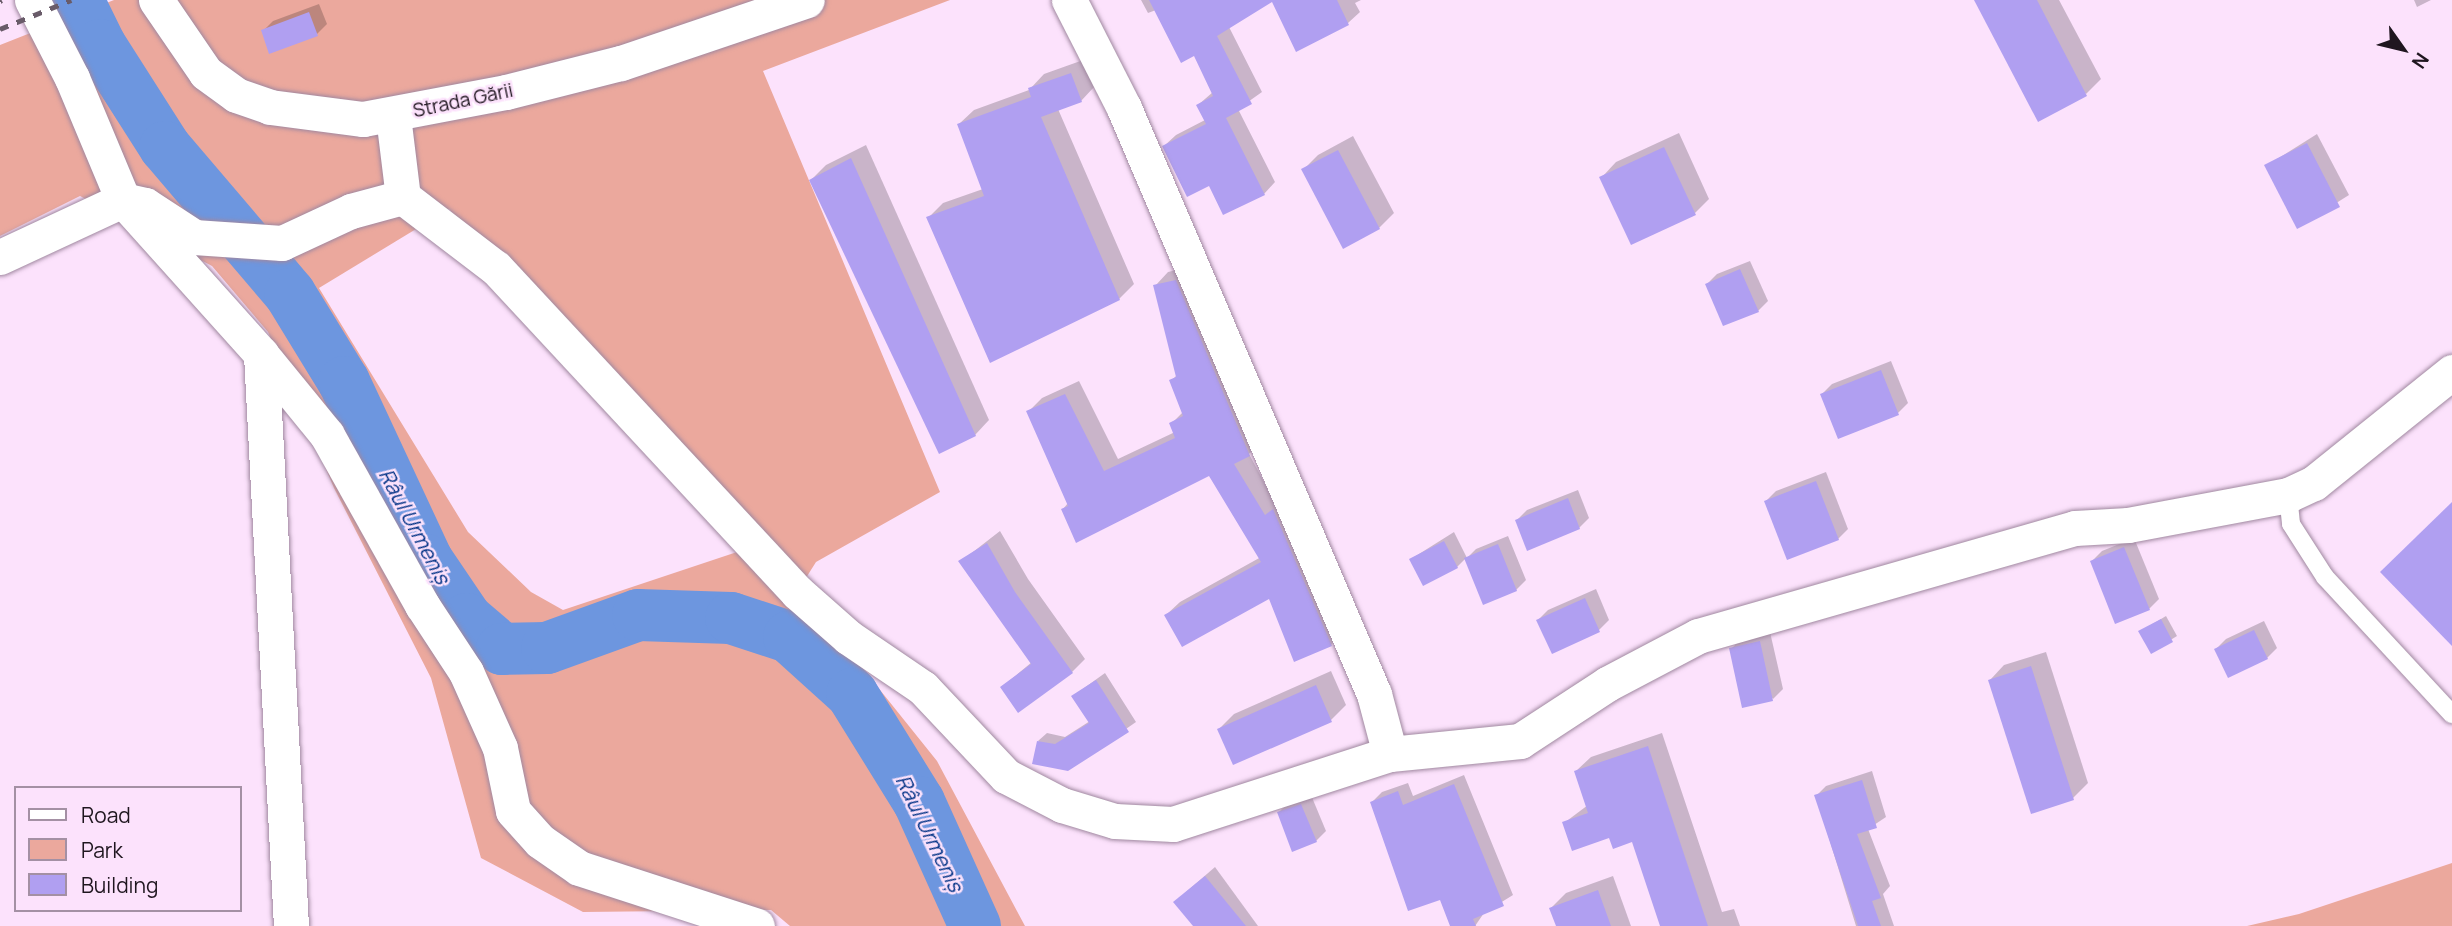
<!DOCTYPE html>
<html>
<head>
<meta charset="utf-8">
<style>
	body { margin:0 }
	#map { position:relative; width:2452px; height:926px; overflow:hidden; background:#fce2fc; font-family:Manrope,sans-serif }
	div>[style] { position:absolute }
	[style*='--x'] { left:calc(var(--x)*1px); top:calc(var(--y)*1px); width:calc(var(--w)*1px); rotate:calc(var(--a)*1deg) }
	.green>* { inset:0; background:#eba89d }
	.shadow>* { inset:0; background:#0003 }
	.river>* { height:52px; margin:-26px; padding:0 26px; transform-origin:26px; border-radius:26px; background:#6d96df }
	.building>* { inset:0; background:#b09ff1 }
	.roads { filter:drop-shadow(0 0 2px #a088a0) drop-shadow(0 0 2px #a088a0) }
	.service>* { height:18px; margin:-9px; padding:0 9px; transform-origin:9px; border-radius:9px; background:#fff }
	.minor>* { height:35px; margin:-17.5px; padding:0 17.5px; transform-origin:17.5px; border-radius:17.5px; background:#fff }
	.rail>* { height:5px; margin-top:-2.5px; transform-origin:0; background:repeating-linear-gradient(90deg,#695b69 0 9px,transparent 0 18px) }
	span { translate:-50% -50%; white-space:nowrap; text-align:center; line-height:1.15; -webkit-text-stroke:5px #fce2fc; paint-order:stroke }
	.street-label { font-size:19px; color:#1f161f }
	.water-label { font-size:21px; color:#033386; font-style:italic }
	.legend { position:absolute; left:14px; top:786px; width:228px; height:126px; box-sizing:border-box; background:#fce2fc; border:2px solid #a490a4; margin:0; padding:9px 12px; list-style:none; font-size:21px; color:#1f161f }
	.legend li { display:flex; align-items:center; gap:14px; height:35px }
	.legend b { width:35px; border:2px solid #a490a4 }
	.north { position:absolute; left:2368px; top:14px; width:70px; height:70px; -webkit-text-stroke:5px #fce2fc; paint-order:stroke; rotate:124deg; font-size:19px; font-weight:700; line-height:28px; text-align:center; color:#1f161f }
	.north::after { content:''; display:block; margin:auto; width:24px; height:32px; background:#1f161f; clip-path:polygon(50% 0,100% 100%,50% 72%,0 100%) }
</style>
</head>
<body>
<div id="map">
	<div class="green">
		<i style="clip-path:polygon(evenodd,114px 0,950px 0,763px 71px,940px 492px,816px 562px,799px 589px,937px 761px,1025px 926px,790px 926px,771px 910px,583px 912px,481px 858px,431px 678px,334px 488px,268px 332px,212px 266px,80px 196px,0 236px,0 45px,114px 0,449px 209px,752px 546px,752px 547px,563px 610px,531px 592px,468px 532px,319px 288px,449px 209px)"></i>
		<i style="clip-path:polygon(2452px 863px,2452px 926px,2247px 926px,2299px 914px)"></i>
	</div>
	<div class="shadow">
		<i style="clip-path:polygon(1141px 0,1272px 0,1229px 27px,1262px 92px,1238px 109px,1275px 182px,1264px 194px,1209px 183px,1164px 146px,1176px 135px,1205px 120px,1198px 105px,1213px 92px,1195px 54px,1156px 10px,1148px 13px)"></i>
		<i style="clip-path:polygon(1272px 0,1361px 0,1355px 3px,1360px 12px,1348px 23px,1297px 49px)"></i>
		<i style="clip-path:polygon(1980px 0,2059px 0,2101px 79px,2086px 94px)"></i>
		<i style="clip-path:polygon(2414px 0,2431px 0,2417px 7px)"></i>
		<i style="clip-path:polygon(319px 4px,327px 24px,317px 34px,263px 31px,273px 21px)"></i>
		<i style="clip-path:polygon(1086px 59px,1095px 86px,1081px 101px,1058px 109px,1134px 284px,1119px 299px,990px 361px,928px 218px,943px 203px,983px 189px,959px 124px,974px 110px,1029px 90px,1044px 74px)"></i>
		<i style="clip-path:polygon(1679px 133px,1709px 199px,1695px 213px,1602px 177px,1616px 162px)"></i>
		<i style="clip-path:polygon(2317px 134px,2349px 195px,2298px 227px,2266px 166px)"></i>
		<i style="clip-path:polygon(1353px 136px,1394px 213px,1379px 228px,1303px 170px,1318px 155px)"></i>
		<i style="clip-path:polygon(866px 145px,989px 420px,975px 435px,811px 180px,826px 165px)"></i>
		<i style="clip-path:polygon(1750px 261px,1768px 301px,1758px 311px,1724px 324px,1707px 284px,1717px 274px)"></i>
		<i style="clip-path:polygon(1189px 267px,1263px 440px,1249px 454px,1344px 631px,1331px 645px,1270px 597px,1166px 615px,1180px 602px,1261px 557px,1210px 474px,1063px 509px,1068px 503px,1028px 412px,1042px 398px,1079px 381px,1118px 459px,1175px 432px,1171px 424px,1184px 411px,1171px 381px,1178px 374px,1155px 286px,1168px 272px)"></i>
		<i style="clip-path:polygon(1891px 361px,1908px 403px,1898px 413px,1822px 394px,1832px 384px)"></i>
		<i style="clip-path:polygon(1826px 472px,1848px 529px,1838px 539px,1766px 501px,1776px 491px)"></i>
		<i style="clip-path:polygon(1578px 490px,1589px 518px,1579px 528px,1517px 520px,1527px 510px)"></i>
		<i style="clip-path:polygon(1000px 531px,1028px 579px,1085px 659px,1072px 672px,1002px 687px,1032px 662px,960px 562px)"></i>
		<i style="clip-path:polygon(1454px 532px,1467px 558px,1476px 549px,1508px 536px,1526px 580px,1516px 590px,1466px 558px,1457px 567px,1411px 559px)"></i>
		<i style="clip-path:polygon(2134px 538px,2159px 599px,2149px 609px,2092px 561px,2102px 551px)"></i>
		<i style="clip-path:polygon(1596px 589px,1609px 620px,1599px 630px,1553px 651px,1538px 620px,1548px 610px)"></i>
		<i style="clip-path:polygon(2166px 616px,2177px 636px,2151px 652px,2141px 631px)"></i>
		<i style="clip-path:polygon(2264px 621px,2277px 648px,2267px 658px,2216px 649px,2226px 639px)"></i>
		<i style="clip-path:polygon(1770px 632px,1783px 689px,1773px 699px,1731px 649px,1741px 639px)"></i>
		<i style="clip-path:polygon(2046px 652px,2088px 783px,2073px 798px,2032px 811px,1990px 680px,2004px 665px)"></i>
		<i style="clip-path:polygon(1331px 671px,1346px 705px,1331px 720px,1234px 763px,1219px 729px,1234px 714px)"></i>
		<i style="clip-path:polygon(1105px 673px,1136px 722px,1067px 770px,1038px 741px,1047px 733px,1065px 737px,1090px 721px,1073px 696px)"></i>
		<i style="clip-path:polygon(1662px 733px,1722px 912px,1734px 909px,1740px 926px,1661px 926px,1633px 840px,1564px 823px,1588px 805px,1576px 771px,1591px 757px)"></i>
		<i style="clip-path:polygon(1872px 771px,1886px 817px,1868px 829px,1890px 886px,1883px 894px,1894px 926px,1856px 926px,1816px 796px,1826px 786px)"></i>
		<i style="clip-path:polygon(1464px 775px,1513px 895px,1484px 913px,1475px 926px,1452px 926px,1441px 897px,1372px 802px,1382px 792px,1408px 783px,1413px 796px)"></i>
		<i style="clip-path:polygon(1311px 795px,1326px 831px,1316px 841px,1279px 812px,1289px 802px)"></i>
		<i style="clip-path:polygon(1215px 867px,1258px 926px,1195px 926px,1186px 892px)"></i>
		<i style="clip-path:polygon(1613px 876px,1631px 926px,1558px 926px,1551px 908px,1566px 893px)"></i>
	</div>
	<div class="river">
		<i style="--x:78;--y:0;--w:50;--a:63.9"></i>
		<i style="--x:100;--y:45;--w:121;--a:57.5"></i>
		<i style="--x:165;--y:147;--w:193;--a:49.6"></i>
		<i style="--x:290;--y:294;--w:103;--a:58.5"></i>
		<i style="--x:344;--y:382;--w:196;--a:65"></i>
		<i style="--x:427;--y:560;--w:71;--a:55.9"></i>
		<i style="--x:467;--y:619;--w:46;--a:40.6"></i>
		<i style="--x:502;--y:649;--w:45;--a:-1.3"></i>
		<i style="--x:547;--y:648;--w:97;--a:-19.9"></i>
		<i style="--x:638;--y:615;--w:93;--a:1.8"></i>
		<i style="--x:731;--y:618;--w:61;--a:18.1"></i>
		<i style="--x:789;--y:637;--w:85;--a:42.1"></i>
		<i style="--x:852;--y:694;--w:127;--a:58.2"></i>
		<i style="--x:919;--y:802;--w:136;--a:65.7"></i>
	</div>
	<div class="building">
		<i style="clip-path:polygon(1149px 0,1337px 0,1349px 25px,1296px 52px,1272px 2px,1217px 36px,1252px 104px,1226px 118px,1265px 195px,1223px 215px,1209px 186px,1187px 197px,1162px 146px,1206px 124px,1196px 105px,1213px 96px,1194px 56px,1181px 63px)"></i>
		<i style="clip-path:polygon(1974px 0,2037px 0,2087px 96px,2038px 122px)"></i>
		<i style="clip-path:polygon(309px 12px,318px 36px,269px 54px,261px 30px)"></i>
		<i style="clip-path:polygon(1071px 73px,1082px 102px,1041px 117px,1120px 300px,990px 363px,926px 217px,984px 196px,957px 124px,1031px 97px,1028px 88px)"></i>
		<i style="clip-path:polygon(2307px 143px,2340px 207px,2297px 229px,2264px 165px)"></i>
		<i style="clip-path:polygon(1664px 147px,1696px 215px,1631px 245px,1599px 177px)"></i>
		<i style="clip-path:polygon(1338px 150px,1380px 229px,1343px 249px,1301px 169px)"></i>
		<i style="clip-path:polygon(851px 158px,976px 436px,939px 454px,809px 180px)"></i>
		<i style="clip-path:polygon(1740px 269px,1759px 312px,1723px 326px,1705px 284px)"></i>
		<i style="clip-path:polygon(1176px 280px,1250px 456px,1234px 464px,1265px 515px,1273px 509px,1332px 646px,1294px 662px,1269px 599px,1182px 647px,1164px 615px,1261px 562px,1209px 476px,1076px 543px,1061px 509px,1068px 506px,1026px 411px,1065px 394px,1104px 471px,1175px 438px,1169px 423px,1183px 416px,1169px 380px,1176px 377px,1153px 285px)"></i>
		<i style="clip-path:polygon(1881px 370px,1899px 415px,1838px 439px,1820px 394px)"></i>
		<i style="clip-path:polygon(1816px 481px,1839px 540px,1787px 560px,1764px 501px)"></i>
		<i style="clip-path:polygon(1568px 498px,1580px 529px,1527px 551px,1515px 520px)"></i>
		<i style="clip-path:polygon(2452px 502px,2452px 646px,2380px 572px)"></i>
		<i style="clip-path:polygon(1444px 541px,1458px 568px,1423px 586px,1409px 559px)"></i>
		<i style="clip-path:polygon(987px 543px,1015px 592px,1073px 673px,1018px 713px,1000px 687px,1031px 664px,958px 561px)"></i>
		<i style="clip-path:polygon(1498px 544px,1517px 591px,1483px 605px,1464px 558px)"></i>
		<i style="clip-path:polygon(2124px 547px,2150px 610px,2115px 624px,2090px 561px)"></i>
		<i style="clip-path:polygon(1585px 598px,1600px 632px,1552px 654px,1536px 620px)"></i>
		<i style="clip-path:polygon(2161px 619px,2173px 642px,2151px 654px,2138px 631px)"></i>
		<i style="clip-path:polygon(2254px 630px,2268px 659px,2228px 678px,2214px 649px)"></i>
		<i style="clip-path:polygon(1760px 641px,1773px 701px,1742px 708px,1729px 648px)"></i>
		<i style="clip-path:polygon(2031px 666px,2074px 800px,2031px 814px,1988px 680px)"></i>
		<i style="clip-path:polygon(1096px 680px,1129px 732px,1068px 771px,1032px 764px,1037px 741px,1055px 744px,1089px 723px,1071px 696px)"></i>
		<i style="clip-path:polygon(1316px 685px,1332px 722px,1233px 765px,1217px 729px)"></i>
		<i style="clip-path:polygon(1648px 746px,1708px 926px,1660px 926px,1632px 842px,1613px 849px,1609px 838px,1572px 851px,1562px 822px,1588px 813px,1574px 771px)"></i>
		<i style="clip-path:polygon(1862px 780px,1877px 828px,1857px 834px,1881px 898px,1872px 901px,1881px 926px,1858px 926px,1814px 795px)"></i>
		<i style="clip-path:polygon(1454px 784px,1504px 906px,1473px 919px,1476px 926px,1450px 926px,1440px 900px,1408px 911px,1370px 802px,1398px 791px,1403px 805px)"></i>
		<i style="clip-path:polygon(1301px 804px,1317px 842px,1292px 852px,1277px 812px)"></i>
		<i style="clip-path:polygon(1205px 876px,1246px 926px,1193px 926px,1173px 902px)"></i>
		<i style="clip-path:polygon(1598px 890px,1611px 926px,1556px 926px,1549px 908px)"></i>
	</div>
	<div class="roads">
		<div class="service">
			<i style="--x:2288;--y:495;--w:29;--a:84"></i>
			<i style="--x:2291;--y:524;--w:63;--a:57.3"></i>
			<i style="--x:2325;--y:577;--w:187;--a:47.2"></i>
		</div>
		<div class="minor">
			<i style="--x:32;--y:0;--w:88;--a:62.9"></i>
			<i style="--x:72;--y:78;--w:132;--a:67.3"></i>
			<i style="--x:123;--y:200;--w:207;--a:48.1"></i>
			<i style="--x:261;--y:354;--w:104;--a:50.8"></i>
			<i style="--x:327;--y:435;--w:195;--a:60.8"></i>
			<i style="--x:422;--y:605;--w:80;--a:56.7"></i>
			<i style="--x:466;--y:672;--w:83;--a:65.9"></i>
			<i style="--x:500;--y:748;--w:64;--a:78.3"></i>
			<i style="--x:513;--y:811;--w:40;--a:48"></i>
			<i style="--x:540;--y:841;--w:47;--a:34.7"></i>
			<i style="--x:579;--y:868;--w:187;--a:18"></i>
			<i style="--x:156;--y:0;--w:88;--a:55.6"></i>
			<i style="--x:206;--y:73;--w:37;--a:36"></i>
			<i style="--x:236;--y:95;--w:36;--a:19"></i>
			<i style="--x:270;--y:107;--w:94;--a:7.4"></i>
			<i style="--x:363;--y:119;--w:146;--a:-10.7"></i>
			<i style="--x:506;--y:92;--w:119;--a:-14.2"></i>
			<i style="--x:621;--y:63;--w:196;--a:-18.7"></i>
			<i style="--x:1069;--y:0;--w:121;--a:63"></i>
			<i style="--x:1124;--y:108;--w:637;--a:66.9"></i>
			<i style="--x:1374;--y:694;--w:62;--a:75.1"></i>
			<i style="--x:393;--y:116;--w:82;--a:83"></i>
			<i style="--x:403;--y:197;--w:117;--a:37.4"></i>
			<i style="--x:496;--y:268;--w:442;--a:47.1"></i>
			<i style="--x:797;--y:592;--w:68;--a:41.4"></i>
			<i style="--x:848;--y:637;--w:91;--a:34.2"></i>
			<i style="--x:923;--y:688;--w:121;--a:46.7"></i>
			<i style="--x:1006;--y:776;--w:63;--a:27.4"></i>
			<i style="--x:1062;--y:805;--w:55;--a:16.8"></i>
			<i style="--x:1115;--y:821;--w:58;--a:3"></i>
			<i style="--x:1173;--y:824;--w:228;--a:-17.9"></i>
			<i style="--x:1390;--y:754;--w:131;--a:-5.7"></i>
			<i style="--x:1520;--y:741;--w:104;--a:-33.2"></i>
			<i style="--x:1607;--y:684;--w:103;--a:-27.8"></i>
			<i style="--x:1698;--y:636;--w:392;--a:-16"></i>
			<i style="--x:2075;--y:528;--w:53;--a:-3.2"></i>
			<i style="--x:2128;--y:525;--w:163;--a:-10.6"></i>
			<i style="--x:2288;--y:495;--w:29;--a:-25"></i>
			<i style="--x:2314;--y:483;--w:177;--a:-38.8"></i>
			<i style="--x:0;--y:257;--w:136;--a:-24.9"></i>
			<i style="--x:123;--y:200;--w:23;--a:13"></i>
			<i style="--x:145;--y:205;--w:59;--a:33.1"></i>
			<i style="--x:194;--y:237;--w:88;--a:3.9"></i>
			<i style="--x:282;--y:243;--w:76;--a:-24.9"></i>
			<i style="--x:351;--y:211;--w:54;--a:-15.1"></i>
			<i style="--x:261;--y:354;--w:573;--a:87"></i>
		</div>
	</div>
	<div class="rail">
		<i style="--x:0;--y:1;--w:2;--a:-27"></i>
		<i style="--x:0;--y:29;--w:77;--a:-22.2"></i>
	</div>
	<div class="street-label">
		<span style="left:463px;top:101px;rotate:-12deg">Strada Gării</span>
	</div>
	<div class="water-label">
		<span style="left:415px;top:526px;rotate:62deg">Râul Urmeniș</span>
		<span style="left:930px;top:833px;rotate:64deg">Râul Urmeniș</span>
	</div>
	<ul class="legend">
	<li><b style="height:9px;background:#fff"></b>Road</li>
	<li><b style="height:19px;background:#eba89d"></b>Park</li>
	<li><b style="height:19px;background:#b09ff1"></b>Building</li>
	</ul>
	<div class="north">N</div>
</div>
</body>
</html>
